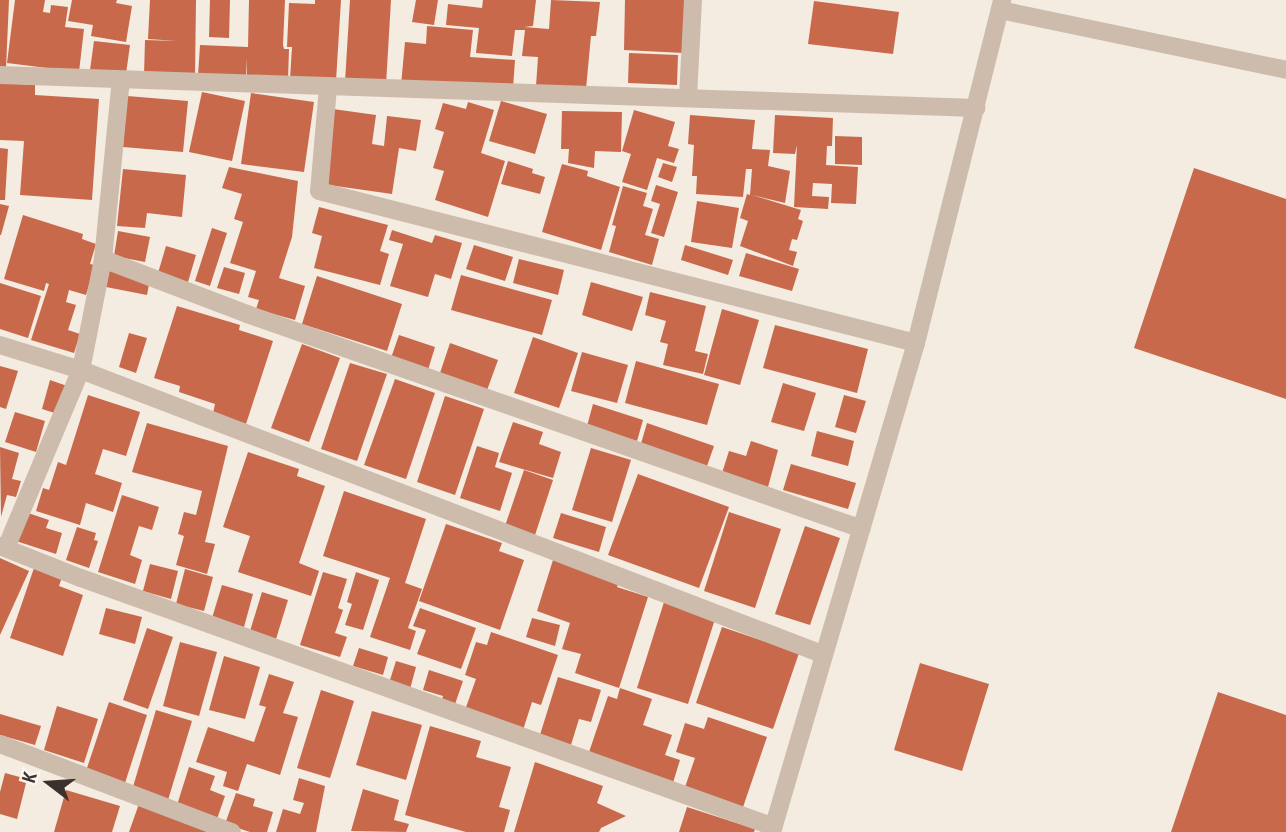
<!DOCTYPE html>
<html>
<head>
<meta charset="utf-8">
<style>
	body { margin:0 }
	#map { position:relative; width:1286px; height:832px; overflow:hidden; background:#f4ebe1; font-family:"PT Sans Narrow",sans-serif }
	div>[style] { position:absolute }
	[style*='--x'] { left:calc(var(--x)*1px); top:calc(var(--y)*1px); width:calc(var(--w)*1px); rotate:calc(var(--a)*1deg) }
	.building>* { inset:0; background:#c8694b }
	.minor>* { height:18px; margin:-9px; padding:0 9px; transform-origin:9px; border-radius:9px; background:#cdbbac }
	.tertiary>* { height:18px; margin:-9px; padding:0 9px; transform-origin:9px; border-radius:9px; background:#cdbbac }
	span { translate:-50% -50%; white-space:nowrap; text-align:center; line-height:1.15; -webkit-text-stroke:7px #fbf5ee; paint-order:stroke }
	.north { position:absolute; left:14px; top:748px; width:70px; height:70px; -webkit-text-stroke:5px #fbf5ee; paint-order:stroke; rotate:287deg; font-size:19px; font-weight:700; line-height:28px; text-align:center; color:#3b302b }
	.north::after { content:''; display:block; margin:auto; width:24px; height:32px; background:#3b302b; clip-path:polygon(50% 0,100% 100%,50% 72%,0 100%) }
</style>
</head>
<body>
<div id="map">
	<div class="building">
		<i style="clip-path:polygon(0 0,9px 0,6px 68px,0 68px)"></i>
		<i style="clip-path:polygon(15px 0,45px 0,43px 12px,50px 13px,51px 5px,68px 7px,65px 27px,84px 29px,79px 72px,7px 63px)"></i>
		<i style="clip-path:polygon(72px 0,117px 0,116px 3px,132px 6px,126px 42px,91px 36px,93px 25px,68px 21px)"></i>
		<i style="clip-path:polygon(150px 0,196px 0,195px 77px,144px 75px,145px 40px,177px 41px,148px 39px)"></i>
		<i style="clip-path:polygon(210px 0,230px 0,229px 38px,209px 37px)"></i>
		<i style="clip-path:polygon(249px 0,285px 0,283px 45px,284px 49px,289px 49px,288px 80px,247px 79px,247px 58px,246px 78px,198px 76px,200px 45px,248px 47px)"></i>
		<i style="clip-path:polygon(315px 0,341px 0,336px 81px,290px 79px,292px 47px,287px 47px,289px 3px,315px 4px)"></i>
		<i style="clip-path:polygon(350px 0,391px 0,386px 85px,345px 82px)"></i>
		<i style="clip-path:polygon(416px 0,438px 0,434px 25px,412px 22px)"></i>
		<i style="clip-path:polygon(483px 0,536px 0,533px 26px,524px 27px,549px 29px,551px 0,600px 2px,596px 36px,591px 36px,586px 89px,536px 86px,538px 57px,522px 56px,525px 30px,515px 30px,512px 56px,476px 53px,479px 28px,446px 25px,448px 4px,482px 8px)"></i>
		<i style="clip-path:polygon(625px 0,686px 0,684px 53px,624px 50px)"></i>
		<i style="clip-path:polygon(814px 1px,899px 12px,893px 54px,808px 44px)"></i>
		<i style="clip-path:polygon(427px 26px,473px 30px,470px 57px,515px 60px,513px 88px,401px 85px,405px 42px,426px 44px)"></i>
		<i style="clip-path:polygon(94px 41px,130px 45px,126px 74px,90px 70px)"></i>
		<i style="clip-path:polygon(629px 53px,678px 55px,677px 85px,628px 83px)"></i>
		<i style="clip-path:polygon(0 83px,35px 85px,35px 95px,99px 99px,92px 200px,20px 195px,24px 141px,0 140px)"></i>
		<i style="clip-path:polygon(202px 92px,245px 101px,232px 161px,189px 152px)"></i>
		<i style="clip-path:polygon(251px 93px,314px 102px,304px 172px,241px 164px)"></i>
		<i style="clip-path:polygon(127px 96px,188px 101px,183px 152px,123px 147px)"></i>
		<i style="clip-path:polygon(501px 101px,547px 114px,535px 154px,489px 141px)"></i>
		<i style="clip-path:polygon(468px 102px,494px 110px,481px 153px,505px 161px,488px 217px,435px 200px,444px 171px,433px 168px,444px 132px,435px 129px,443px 103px,466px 109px)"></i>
		<i style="clip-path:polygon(333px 109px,376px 115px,372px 144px,384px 146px,387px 116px,421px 120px,416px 151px,399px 148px,392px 194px,322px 184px)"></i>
		<i style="clip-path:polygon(634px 110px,675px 122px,668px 146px,679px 149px,674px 163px,657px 158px,647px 190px,622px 182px,631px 154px,622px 151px)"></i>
		<i style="clip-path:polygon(562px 111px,622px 112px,621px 152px,595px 151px,594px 168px,568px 163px,569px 149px,561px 149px)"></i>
		<i style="clip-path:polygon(690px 115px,755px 120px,752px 149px,770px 150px,768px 166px,790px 171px,785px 203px,752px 195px,801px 210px,798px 219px,803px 221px,797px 240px,792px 239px,789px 250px,797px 252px,793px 266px,740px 246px,748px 221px,740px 218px,747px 194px,750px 195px,752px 169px,746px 169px,743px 197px,696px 194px,697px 176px,692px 176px,694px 145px,688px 144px)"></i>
		<i style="clip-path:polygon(775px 115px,833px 118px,832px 146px,827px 146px,826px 165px,858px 167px,856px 204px,831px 203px,832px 184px,813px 183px,812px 196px,829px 197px,828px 209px,794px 207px,797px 145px,795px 154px,773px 153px)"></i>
		<i style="clip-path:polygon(835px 136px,862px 137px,862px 165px,835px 164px)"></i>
		<i style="clip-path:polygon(0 148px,8px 149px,5px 200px,0 200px)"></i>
		<i style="clip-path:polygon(508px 161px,533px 169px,532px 173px,545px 177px,540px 194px,501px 184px)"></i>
		<i style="clip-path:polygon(663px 163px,677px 167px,672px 182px,658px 177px)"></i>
		<i style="clip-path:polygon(562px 164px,588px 171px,587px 176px,620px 187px,601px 250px,542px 232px)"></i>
		<i style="clip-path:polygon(229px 167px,298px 181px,292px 237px,279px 278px,305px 286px,295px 320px,256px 309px,259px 300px,248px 297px,256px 271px,230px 263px,243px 222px,234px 219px,242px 194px,222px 188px)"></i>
		<i style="clip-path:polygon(1194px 168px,1286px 199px,1286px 399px,1134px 348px)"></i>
		<i style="clip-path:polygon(123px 169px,186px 175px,182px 217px,147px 213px,145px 228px,117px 226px)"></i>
		<i style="clip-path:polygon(656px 185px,678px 192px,664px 237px,651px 233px,660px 204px,651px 201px)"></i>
		<i style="clip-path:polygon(623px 186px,647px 193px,643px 206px,653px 209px,645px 235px,659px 239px,652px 265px,609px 252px,616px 226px,612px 225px)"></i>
		<i style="clip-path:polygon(697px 201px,739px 208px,732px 248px,691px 242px)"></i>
		<i style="clip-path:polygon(0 204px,9px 206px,1px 235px,0 235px)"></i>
		<i style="clip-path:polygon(319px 207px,388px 225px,380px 251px,389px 254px,380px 285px,314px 268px,322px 236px,312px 233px)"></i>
		<i style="clip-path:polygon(23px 215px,83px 234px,82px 239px,96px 244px,90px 264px,95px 265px,86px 295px,69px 290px,66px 302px,76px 305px,68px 330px,80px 334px,74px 353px,31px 340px,49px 284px,46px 283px,44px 291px,4px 279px)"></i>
		<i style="clip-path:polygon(212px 228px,227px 233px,210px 286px,195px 281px)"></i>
		<i style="clip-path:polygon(392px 230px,432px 243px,435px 235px,462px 243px,451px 279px,435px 274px,428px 297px,390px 286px,403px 244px,389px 240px)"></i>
		<i style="clip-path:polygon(118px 231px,150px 237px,145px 262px,114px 256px)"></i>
		<i style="clip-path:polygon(474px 245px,513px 257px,505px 281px,466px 269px)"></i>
		<i style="clip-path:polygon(685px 245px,733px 260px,728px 275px,681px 260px)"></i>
		<i style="clip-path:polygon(166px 246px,196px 255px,188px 282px,158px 273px)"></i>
		<i style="clip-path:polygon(746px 253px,799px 269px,792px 291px,739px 276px)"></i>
		<i style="clip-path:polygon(519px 259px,564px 270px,558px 295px,513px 283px)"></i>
		<i style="clip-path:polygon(224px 267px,245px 273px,239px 294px,217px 288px)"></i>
		<i style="clip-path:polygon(109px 271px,150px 279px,147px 295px,106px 287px)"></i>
		<i style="clip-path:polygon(461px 275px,552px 300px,542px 335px,451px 310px)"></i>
		<i style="clip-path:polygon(317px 276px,402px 304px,387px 351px,302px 324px)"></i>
		<i style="clip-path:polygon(591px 282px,643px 297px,632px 331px,582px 315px)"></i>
		<i style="clip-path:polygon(0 283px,41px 296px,28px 338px,0 329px)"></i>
		<i style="clip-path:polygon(650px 292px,706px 306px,695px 351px,708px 354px,703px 374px,663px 365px,668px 344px,660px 342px,666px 321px,645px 315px)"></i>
		<i style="clip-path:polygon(177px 306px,240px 325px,239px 330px,273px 341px,246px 424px,213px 413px,215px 404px,179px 392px,180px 386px,154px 378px)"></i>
		<i style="clip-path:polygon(722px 309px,759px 320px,740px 385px,704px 375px)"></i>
		<i style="clip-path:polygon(775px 325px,868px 349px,857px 393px,763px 368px)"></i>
		<i style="clip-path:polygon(129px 333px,147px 338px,136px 373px,119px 367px)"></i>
		<i style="clip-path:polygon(399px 335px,435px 347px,428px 370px,391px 358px)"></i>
		<i style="clip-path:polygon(533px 337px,578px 353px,559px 408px,514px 393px)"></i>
		<i style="clip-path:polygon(450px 343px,498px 360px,486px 393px,439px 376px)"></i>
		<i style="clip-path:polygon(302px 344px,340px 358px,309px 442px,271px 428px)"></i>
		<i style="clip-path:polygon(582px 352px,628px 365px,617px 403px,571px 391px)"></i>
		<i style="clip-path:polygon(636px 361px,719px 384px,707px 425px,625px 403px)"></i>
		<i style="clip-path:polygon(350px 363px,387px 374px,357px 461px,321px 449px)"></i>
		<i style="clip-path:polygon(0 366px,18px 371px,6px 409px,0 407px)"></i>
		<i style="clip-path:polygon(395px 379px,435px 393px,406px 479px,364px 465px)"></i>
		<i style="clip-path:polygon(50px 380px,70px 387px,61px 415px,42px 409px)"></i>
		<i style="clip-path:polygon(783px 383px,816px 393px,804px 431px,771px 422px)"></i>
		<i style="clip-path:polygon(88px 395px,140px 412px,126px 456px,103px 449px,95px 474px,122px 483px,113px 512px,86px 503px,80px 525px,36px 511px,43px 488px,49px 490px,58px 462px,66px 465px)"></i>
		<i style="clip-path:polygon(844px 395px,866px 401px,856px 433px,835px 427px)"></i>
		<i style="clip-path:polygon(445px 396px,484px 409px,455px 495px,417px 482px)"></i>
		<i style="clip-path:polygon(593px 404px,643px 420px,637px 441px,587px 426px)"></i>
		<i style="clip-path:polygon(15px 412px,45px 421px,36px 452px,5px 442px)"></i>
		<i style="clip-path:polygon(513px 422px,543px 432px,539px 444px,561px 452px,553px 478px,499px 462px)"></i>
		<i style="clip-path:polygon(147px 423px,228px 446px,205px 542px,215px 544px,207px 574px,176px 565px,184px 536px,178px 534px,184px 512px,196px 515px,202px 491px,132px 472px)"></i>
		<i style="clip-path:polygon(647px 423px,714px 446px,706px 469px,640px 447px)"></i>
		<i style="clip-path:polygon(817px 431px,854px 441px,848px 466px,811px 456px)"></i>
		<i style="clip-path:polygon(751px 441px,778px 450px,768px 487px,722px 473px,729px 451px,746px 456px)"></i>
		<i style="clip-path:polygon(477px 446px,499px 453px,495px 467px,512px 473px,500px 511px,460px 498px)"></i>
		<i style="clip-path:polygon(0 447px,19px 453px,12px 479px,21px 481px,16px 497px,7px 495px,1px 517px)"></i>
		<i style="clip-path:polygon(591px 448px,631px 460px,612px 522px,572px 510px)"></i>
		<i style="clip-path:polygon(248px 452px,299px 469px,297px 476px,325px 486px,299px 563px,319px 571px,311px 596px,238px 572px,250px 536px,223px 527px)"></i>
		<i style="clip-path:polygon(791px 464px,856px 483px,848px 509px,783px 490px)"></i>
		<i style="clip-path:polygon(524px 470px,553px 480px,535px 535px,505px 526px)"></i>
		<i style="clip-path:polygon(638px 474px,729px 507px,699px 588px,608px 555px)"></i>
		<i style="clip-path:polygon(344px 491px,426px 519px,405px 583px,422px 589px,408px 628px,416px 631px,410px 650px,370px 637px,390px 578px,323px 556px)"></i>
		<i style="clip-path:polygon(122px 495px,159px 507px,152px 530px,139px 526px,130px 555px,142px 560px,135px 584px,98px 572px)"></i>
		<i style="clip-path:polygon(25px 512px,49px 520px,46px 528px,62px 533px,56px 554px,16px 541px)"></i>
		<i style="clip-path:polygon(729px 512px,781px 529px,755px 608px,704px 591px)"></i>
		<i style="clip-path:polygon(561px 513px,606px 527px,599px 552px,553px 538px)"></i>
		<i style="clip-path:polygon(446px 524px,502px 543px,499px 551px,524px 560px,500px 630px,419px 601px)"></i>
		<i style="clip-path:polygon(805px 526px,840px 538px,810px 625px,775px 614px)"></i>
		<i style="clip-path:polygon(77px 527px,96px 533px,94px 540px,98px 541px,89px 568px,66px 560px)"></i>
		<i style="clip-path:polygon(0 558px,29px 571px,0 635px)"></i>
		<i style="clip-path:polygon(553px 560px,619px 581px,617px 587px,648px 597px,619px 688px,575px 673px,581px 654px,562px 649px,570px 623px,537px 611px)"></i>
		<i style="clip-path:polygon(150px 564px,178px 571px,171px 599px,143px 591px)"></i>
		<i style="clip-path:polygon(34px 568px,62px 577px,59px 586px,83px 595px,63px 656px,10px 638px)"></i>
		<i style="clip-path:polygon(185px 569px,213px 577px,204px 611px,176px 604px)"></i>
		<i style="clip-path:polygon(323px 572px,347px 579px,338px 608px,343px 610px,335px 633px,347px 637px,340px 657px,300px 645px)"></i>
		<i style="clip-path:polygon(356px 572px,379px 580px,363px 630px,345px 625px,352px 604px,347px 602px)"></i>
		<i style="clip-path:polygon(222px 585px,253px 594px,244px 627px,212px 618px)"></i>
		<i style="clip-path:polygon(262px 592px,288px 600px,276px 639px,250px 631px)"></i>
		<i style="clip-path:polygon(664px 602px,715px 619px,688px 704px,637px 688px)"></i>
		<i style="clip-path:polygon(106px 608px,142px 617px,135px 644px,99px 634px)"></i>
		<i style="clip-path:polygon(420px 608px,476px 628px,461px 669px,417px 654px,426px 630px,413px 626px)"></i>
		<i style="clip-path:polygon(532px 618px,560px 625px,555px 646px,526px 637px)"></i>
		<i style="clip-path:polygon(722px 627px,799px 653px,773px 729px,696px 703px)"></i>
		<i style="clip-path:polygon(147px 628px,173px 637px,148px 709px,123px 700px)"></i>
		<i style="clip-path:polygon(491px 632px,558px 655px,541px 705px,532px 702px,523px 730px,465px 710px,476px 679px,465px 675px,476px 642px,487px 645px)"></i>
		<i style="clip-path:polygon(180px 642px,217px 652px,199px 716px,163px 706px)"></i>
		<i style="clip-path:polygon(359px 648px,388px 657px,383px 675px,353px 666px)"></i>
		<i style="clip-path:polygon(224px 656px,260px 667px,245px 719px,209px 710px)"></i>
		<i style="clip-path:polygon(396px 661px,416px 667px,410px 689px,389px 683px)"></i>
		<i style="clip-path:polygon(920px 663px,989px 684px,962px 771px,894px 750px)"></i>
		<i style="clip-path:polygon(429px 670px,463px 681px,454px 707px,441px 703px,443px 696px,423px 690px)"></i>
		<i style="clip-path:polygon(269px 674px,294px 682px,283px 713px,298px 717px,280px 775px,247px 764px,238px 791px,223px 786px,227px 772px,196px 762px,208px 727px,254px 742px,266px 707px,259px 705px)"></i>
		<i style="clip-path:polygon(558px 677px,601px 690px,591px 722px,579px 719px,570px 748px,539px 738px)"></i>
		<i style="clip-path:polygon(620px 688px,652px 699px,643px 725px,672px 735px,665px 755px,680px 760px,672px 786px,587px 758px,608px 696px,617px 699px)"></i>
		<i style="clip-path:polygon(321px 690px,354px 701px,330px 778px,297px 768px)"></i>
		<i style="clip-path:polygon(1218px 692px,1286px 715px,1286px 832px,1171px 832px)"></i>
		<i style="clip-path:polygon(109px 702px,147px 715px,124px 786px,85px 774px)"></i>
		<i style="clip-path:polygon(57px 706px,98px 719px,84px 763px,44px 750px)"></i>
		<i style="clip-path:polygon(156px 710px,192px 721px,168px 800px,132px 790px)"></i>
		<i style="clip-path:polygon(372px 711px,422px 725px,406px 780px,356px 765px)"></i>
		<i style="clip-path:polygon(0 714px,41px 726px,35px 745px,0 735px)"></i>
		<i style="clip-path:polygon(708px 717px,767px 737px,742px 810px,684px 790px,695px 758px,676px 752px,685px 723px,704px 729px)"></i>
		<i style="clip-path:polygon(430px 726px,481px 741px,476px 757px,511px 767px,499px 807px,510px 810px,504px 832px,466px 832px,405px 815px)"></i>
		<i style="clip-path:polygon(535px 762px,603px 786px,597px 803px,626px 816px,601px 828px,599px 832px,514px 832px)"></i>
		<i style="clip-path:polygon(189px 767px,215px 776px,210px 790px,225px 796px,217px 819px,177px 805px)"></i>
		<i style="clip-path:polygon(5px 773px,27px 779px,17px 819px,0 814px,0 792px)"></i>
		<i style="clip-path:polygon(299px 778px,325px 786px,316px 832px,276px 832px,283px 809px,300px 814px,304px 803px,293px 800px)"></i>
		<i style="clip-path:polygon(363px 789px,399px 800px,394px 820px,409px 824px,406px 832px,351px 831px)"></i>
		<i style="clip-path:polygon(66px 790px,120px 806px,112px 832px,54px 832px)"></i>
		<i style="clip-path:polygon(236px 793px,255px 799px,253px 806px,273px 812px,267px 832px,250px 832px,225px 824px)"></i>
		<i style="clip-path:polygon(140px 801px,210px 832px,129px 832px)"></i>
		<i style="clip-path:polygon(687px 807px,755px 829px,754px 832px,679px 832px)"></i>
	</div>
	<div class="minor">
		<i style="--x:0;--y:75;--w:977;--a:1.94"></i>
		<i style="--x:328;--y:87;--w:104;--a:94.9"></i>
		<i style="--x:319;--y:191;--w:616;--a:14.28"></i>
		<i style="--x:688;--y:98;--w:98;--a:-87.1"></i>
		<i style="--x:103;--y:259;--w:154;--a:20.9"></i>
		<i style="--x:247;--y:314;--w:651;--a:19.27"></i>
		<i style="--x:0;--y:345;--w:85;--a:17.2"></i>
		<i style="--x:81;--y:370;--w:794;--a:20.97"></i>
		<i style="--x:0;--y:546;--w:87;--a:21.6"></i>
		<i style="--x:81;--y:578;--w:736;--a:19.76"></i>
		<i style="--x:6;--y:548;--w:193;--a:-67.2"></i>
		<i style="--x:81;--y:370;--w:113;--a:-78.8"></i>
		<i style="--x:103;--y:259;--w:180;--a:-84.3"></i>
		<i style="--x:0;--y:744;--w:248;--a:20.8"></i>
	</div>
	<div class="tertiary">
		<i style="--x:1000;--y:10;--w:292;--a:11.8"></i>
		<i style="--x:772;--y:832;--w:510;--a:-73.59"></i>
		<i style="--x:916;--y:343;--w:354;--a:-75.9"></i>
	</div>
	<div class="north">K</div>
</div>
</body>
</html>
